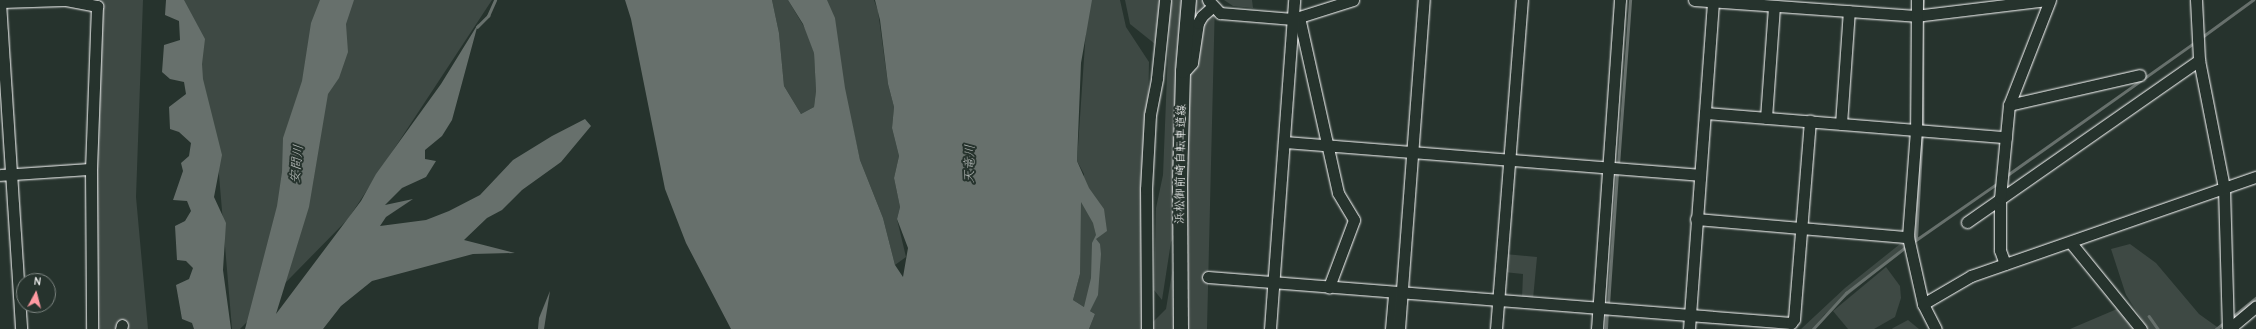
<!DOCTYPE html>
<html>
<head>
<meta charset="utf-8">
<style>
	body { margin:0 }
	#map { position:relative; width:2256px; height:329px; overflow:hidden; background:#26332d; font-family:"Comic Neue","Klee One",sans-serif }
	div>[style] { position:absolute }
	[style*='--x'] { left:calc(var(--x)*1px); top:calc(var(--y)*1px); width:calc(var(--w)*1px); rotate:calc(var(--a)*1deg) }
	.green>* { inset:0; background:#3e4944 }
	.water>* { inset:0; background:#67706c }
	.stream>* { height:2.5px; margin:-1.25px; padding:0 1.25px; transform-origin:1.25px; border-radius:1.25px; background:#67706c }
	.roads { filter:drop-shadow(0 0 1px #fff) drop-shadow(0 0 1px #fff) }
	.minor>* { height:11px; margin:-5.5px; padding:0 5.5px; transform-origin:5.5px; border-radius:5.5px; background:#26332d }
	.major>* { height:14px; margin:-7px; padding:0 7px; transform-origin:7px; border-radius:7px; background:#26332d }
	span { translate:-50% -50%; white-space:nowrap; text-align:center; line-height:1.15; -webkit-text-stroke:4px #26332d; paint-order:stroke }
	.street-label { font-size:12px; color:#fff }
	.water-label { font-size:13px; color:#b3b8b6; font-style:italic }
	.north { position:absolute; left:16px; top:273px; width:40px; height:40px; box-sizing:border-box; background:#26332d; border:1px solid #7d8581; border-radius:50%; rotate:7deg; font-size:11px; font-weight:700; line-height:16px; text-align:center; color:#fff }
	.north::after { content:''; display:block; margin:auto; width:14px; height:18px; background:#ff9aa2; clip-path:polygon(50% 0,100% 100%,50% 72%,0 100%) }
</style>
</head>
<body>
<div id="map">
	<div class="green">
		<i style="clip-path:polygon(100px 0,143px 0,136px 197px,148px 329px,94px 329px,91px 157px)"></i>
		<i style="clip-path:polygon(180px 0,492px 0,348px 219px,240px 329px,232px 329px,219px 175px,206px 93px)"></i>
		<i style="clip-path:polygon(772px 0,788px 0,806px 30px,814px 52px,816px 91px,814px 107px,801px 114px,784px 86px,779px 33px)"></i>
		<i style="clip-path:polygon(824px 0,874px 0,878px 11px,888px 84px,894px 107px,892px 128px,899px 156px,894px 178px,900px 207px,897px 219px,906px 257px,895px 265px,883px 218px,860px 160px)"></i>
		<i style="clip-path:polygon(1088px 0,1120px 0,1126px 27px,1149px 62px,1144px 329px,1089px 329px,1095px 314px,1073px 300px,1080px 274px,1080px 201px,1084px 174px,1077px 161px)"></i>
		<i style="clip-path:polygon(1125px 0,1160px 0,1155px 44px,1130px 24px)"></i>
		<i style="clip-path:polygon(1170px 0,1215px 0,1207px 329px,1184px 329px,1176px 235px,1171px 242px,1162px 300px,1154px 290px,1156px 208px,1163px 175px)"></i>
		<i style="clip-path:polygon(1224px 0,1252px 0,1253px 8px,1233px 6px)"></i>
		<i style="clip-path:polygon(1905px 240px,1907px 246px,1824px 315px,1813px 329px,1801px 329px,1845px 288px)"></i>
		<i style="clip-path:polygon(2130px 244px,2156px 263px,2199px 314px,2220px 329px,2148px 329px,2126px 295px,2111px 249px)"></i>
		<i style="clip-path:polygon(1505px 254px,1537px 257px,1533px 299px,1522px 298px,1523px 274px,1504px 272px)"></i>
		<i style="clip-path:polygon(1175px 255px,1176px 329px,1150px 329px,1149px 326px,1166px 309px)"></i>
		<i style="clip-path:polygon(1886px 267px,1900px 286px,1901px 298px,1895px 317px,1874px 329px,1848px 329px,1833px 311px)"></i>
		<i style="clip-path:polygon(2117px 309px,2133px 329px,2070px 329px)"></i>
		<i style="clip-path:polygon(1908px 320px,1919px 329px,1892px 329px,1893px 328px)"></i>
	</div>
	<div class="water">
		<i style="clip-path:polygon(166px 0,184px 0,205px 39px,202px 64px,203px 79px,222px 155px,214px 197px,226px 223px,223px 270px,231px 329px,194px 329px,192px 323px,182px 319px,176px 285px,189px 279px,193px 268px,186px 261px,177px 260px,175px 226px,185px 221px,191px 211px,187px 201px,173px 200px,183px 171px,181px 163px,189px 156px,191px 143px,179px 132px,170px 129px,169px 107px,186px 94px,184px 82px,170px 79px,162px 72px,164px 45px,180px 40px,179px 21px,165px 15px)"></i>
		<i style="clip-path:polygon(320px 0,354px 0,346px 24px,348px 52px,339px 78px,328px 94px,309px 207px,276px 314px,361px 201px,376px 174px,441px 84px,478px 24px,452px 120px,442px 136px,425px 150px,425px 159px,436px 161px,426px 177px,402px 188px,385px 205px,413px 199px,386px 217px,380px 226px,426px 220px,449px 211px,480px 195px,513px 160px,552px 136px,585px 119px,591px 126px,561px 162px,522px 190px,502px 210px,487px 218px,464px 240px,515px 253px,473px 254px,372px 281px,341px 306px,323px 329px,245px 329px,277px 206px,282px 172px,283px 138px,302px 81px,311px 23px)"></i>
		<i style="clip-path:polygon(evenodd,625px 0,772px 0,779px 33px,784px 86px,801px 114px,814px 107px,816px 91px,814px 53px,803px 24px,788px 0,827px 0,835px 18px,845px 88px,860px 160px,883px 218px,895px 265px,903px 277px,908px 248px,897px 219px,900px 207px,894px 178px,899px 156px,892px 128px,894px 107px,888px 84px,880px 20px,875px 0,1092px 0,1081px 63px,1077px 161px,1089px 188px,1104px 209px,1107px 231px,1096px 239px,1100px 244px,1101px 254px,1099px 281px,1098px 295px,1090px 311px,1095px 314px,1089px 329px,731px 329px,686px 243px,665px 189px,631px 19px,625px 0,1081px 202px,1093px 223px,1096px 235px,1092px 243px,1091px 278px,1084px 307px,1073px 300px,1080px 274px,1081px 202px)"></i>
		<i style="clip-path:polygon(550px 291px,544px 329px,538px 329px,539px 318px)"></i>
	</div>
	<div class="stream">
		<i style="--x:1922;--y:9;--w:9;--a:-84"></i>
		<i style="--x:1922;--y:20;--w:107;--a:89.5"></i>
		<i style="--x:477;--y:27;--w:16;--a:-45"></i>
		<i style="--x:488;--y:16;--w:17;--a:-66"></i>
		<i style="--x:2202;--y:37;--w:63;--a:-36"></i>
		<i style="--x:1618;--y:165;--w:165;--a:-85.8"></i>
		<i style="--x:2006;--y:176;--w:232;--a:-35.3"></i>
		<i style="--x:1916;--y:239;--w:107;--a:-86.8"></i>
		<i style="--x:1913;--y:242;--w:103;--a:-34.8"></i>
		<i style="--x:1608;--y:305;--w:133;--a:-86.1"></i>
		<i style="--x:2149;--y:316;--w:16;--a:55"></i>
		<i style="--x:2231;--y:318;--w:32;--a:-39"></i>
		<i style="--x:1606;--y:329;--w:17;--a:-87"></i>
		<i style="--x:1813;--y:329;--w:49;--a:-47.5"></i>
		<i style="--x:1846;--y:293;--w:77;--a:-37.6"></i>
		<i style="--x:2216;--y:329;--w:11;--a:-38"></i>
	</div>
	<div class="roads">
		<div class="minor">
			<i style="--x:66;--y:0;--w:32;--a:11"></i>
			<i style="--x:97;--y:6;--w:163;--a:92.1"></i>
			<i style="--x:91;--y:169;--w:160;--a:89.6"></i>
			<i style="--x:1208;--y:0;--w:18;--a:47"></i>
			<i style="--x:1220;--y:13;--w:73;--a:4.7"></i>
			<i style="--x:1293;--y:19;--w:63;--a:-17.6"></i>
			<i style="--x:1694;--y:0;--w:222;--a:4.1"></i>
			<i style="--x:1915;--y:16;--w:133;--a:-6.9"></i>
			<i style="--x:1917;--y:0;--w:130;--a:90.4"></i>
			<i style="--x:1916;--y:130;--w:107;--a:94.3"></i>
			<i style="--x:1908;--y:237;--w:69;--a:77.4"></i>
			<i style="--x:1923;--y:304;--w:28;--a:63"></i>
			<i style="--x:2196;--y:0;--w:60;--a:87.1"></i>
			<i style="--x:2199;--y:60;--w:130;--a:78.9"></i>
			<i style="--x:2224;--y:188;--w:141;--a:88.4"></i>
			<i style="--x:0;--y:2;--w:328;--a:86.3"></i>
			<i style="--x:0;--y:2;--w:65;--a:-1.8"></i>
			<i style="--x:1299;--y:17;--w:180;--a:77.5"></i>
			<i style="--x:1338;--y:193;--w:31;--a:59"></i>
			<i style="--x:1354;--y:220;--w:72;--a:110.5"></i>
			<i style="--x:1183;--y:73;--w:13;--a:-48"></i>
			<i style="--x:1192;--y:63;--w:40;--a:-81.5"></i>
			<i style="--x:1198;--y:23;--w:8;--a:-60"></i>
			<i style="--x:1202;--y:16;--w:13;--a:-42"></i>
			<i style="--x:2009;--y:105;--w:134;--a:-12.9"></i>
			<i style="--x:1705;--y:113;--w:302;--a:4.6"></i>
			<i style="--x:1766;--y:118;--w:112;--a:-85.9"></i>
			<i style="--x:1841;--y:124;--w:113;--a:-86"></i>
			<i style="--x:1284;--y:142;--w:417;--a:4.5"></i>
			<i style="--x:0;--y:175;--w:91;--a:-3.8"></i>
			<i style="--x:1696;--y:219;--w:213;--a:4.9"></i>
			<i style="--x:1967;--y:222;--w:283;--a:-34.9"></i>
			<i style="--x:2071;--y:243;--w:111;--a:50.9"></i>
			<i style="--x:2005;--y:264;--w:15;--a:-110"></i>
			<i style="--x:2000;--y:250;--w:52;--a:-90"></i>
			<i style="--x:2000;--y:198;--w:93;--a:-84.5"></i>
			<i style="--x:2009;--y:105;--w:113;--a:-68.7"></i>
			<i style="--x:1208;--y:277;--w:585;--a:4.51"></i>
			<i style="--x:1791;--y:323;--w:5;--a:-53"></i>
			<i style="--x:1794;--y:319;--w:199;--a:-85.4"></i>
			<i style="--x:1923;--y:304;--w:56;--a:-30.3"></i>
			<i style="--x:1971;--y:276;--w:302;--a:-19.2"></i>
			<i style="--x:121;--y:329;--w:4;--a:-76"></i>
			<i style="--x:1147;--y:329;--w:140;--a:-90.4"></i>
			<i style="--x:1146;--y:189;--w:74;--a:-86.9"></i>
			<i style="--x:1150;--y:115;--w:38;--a:-79"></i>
			<i style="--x:1157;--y:78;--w:78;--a:-84.1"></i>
			<i style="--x:1270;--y:329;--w:330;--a:-85.8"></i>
			<i style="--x:1391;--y:329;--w:37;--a:-85"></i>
			<i style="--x:1399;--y:329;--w:330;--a:-85.7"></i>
			<i style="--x:1496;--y:329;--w:330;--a:-85.5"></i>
			<i style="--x:1597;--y:329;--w:330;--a:-86"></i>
			<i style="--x:1689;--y:329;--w:330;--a:-85.8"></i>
			<i style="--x:2229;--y:329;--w:35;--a:-40"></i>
		</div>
		<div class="major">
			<i style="--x:1181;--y:329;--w:148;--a:-90.4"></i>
			<i style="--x:1180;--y:181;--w:110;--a:-88.4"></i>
			<i style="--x:1183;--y:71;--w:71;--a:-85.2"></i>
		</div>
	</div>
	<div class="street-label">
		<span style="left:1181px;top:164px;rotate:-89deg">浜松御前崎自転車道線</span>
	</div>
	<div class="water-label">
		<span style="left:297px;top:164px;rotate:-84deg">安間川</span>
		<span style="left:970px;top:164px;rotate:-89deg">天竜川</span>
	</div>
	<div class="north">N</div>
</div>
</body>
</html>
